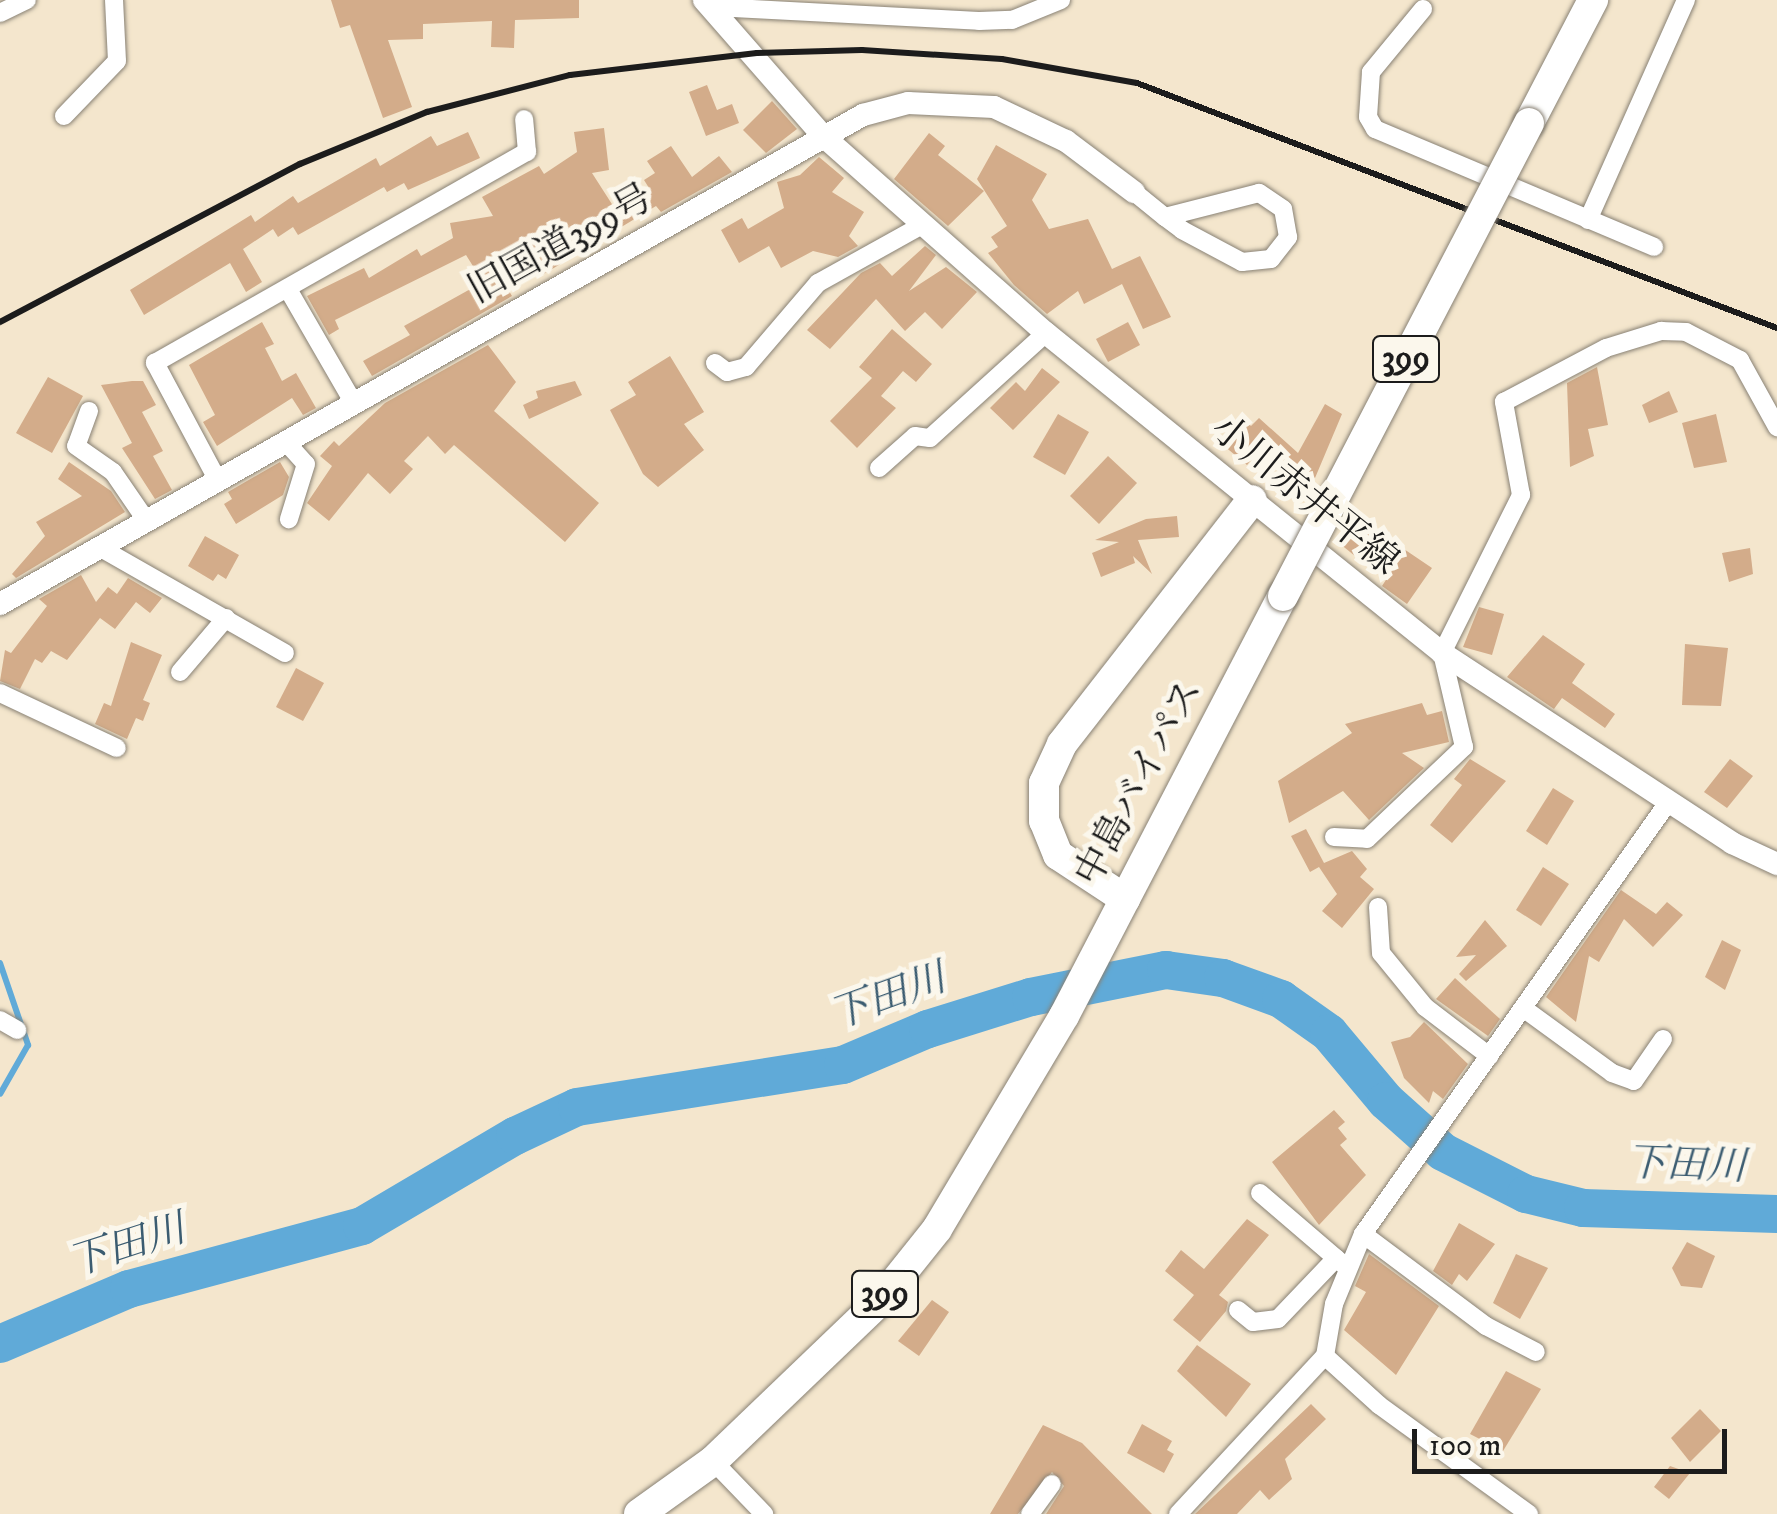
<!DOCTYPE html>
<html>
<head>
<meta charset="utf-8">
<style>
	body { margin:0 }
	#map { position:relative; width:1777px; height:1514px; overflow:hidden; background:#f4e6cd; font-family:"IM FELL DW Pica","Noto Serif JP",serif }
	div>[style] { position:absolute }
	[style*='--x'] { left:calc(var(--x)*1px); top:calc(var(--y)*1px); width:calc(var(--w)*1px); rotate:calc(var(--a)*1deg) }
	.stream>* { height:6px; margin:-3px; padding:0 3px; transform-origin:3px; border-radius:3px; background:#60aad8 }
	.river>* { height:38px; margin:-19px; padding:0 19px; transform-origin:19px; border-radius:19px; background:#60aad8 }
	.building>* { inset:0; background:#d3ac8a }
	.roads { filter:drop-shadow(0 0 2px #888174) drop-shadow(0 0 2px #888174) }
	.street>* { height:18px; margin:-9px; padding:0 9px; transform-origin:9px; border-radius:9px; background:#fff }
	.secondary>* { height:22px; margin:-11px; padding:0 11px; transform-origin:11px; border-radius:11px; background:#fff }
	.highway>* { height:30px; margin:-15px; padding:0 15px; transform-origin:15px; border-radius:15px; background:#fff }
	.rail>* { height:6px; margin:-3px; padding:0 3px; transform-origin:3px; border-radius:3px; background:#1c1c1c }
	.bridges { filter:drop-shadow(0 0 2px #888174) drop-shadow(0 0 2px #888174) }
	.highway-bridge>* { height:30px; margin:-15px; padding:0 15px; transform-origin:15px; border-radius:15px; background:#fff }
	span { translate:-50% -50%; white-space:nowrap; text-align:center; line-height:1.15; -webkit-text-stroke:10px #fbf7ec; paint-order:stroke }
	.shield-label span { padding:2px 8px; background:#fbf7ec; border:2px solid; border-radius:8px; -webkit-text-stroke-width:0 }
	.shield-label { font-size:35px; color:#1c1c1c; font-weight:700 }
	.street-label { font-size:38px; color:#1c1c1c }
	.water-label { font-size:40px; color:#3b5c71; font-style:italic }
	.scale { position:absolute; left:1412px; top:1429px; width:315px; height:45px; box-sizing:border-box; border:5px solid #1c1c1c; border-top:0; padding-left:12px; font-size:30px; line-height:35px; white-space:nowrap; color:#1c1c1c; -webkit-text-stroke:8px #fbf7ec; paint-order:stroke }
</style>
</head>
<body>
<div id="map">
	<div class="stream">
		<i style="--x:0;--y:963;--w:87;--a:71.1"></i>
		<i style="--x:28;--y:1045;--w:56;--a:119.7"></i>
	</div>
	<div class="river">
		<i style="--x:0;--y:1344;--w:140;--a:-23.1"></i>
		<i style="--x:129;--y:1289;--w:241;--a:-15.1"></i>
		<i style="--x:362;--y:1226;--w:178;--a:-30.5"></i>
		<i style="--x:515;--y:1136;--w:68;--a:-25.1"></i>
		<i style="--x:577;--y:1107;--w:269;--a:-9"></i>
		<i style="--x:843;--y:1065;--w:92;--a:-23"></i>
		<i style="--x:928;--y:1029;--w:108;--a:-17.3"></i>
		<i style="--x:1031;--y:997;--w:138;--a:-11.3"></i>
		<i style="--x:1166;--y:970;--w:58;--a:8"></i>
		<i style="--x:1223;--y:978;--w:62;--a:19.9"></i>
		<i style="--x:1281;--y:999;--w:59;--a:35.3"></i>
		<i style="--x:1329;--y:1033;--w:89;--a:50"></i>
		<i style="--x:1386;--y:1101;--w:76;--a:41.8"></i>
		<i style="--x:1443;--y:1152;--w:93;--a:26.8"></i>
		<i style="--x:1526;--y:1194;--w:59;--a:13.8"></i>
		<i style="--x:1583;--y:1208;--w:194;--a:1.8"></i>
	</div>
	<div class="building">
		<i style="clip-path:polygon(331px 0,579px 0,579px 18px,515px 20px,514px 48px,491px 47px,492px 21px,423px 24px,423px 39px,388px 40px,412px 107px,383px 118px,350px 25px,340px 28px)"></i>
		<i style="clip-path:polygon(707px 85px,717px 110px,732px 104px,739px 123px,706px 136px,689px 92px)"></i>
		<i style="clip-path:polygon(772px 101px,797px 129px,766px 153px,743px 130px)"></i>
		<i style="clip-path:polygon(604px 128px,609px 170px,592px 173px,617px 212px,649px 188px,644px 180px,655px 173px,647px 161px,671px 146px,692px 177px,719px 156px,732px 172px,661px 212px,656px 206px,539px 277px,526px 254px,498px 272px,512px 296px,372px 376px,363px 361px,410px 335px,404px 326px,483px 282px,466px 255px,335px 320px,339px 329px,329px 335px,307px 296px,364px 268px,369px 278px,417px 249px,421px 256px,453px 238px,450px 223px,493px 216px,482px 197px,539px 166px,544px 174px,577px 152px,574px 132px)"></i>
		<i style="clip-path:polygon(468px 132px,480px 158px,408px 190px,404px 183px,387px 192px,384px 187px,298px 235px,293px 227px,278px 237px,273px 229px,243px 249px,262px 282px,246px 292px,230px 263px,144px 315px,130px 290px,251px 215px,255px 222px,293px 196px,298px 203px,376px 158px,380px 166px,431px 136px,437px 146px)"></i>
		<i style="clip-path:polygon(929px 133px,945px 146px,938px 155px,984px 191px,948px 226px,894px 179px)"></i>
		<i style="clip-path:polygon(996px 145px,1047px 174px,1032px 200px,1049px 229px,1088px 219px,1112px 269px,1140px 256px,1171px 317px,1143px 329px,1122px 284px,1084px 304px,1078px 291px,1047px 314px,1014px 285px,988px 253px,998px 247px,991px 237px,1007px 226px,977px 179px)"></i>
		<i style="clip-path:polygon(819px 157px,844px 178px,832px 192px,864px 212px,849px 236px,858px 246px,838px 257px,813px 251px,781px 268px,769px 246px,739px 263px,721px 230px,742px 218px,748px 229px,784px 208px,777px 182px,800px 175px)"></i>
		<i style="clip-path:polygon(925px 246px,936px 255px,909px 291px,946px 267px,977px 292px,942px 329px,925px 312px,905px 331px,876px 299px,830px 349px,807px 330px,861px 273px,880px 263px,892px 276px)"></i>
		<i style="clip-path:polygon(262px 322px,274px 344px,265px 348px,282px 381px,296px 373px,316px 408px,303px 415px,292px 398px,217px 446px,203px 422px,215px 415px,189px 365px)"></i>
		<i style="clip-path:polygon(1128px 322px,1140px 345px,1108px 362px,1096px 339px)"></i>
		<i style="clip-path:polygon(892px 329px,932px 364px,916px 382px,903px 371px,881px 396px,896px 408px,857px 448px,830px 421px,872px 378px,859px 367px)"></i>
		<i style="clip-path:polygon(488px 345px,516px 382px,494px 411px,599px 503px,565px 542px,454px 445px,445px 454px,428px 436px,404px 461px,413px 469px,390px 494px,368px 473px,329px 521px,307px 503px,332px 466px,320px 456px,334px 441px,339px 446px,385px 403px)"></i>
		<i style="clip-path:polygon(670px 356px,704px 412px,684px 424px,704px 450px,658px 487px,643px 474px,610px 410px,636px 395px,628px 382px)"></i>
		<i style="clip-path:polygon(1597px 367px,1608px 425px,1588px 429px,1594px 456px,1570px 467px,1567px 383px)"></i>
		<i style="clip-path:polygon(1042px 368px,1060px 382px,1013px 430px,990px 408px,1016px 382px,1025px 391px)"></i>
		<i style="clip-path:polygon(48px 377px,83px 396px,52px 453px,16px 433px)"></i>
		<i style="clip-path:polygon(132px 381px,143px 381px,156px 405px,142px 412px,163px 451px,153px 456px,172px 490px,155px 499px,122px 448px,132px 443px,101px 385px)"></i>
		<i style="clip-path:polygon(575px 381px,582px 395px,529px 419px,523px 405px,538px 398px,536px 391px)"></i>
		<i style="clip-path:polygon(1669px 391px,1678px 412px,1649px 423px,1642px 405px)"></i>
		<i style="clip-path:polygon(1325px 404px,1342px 414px,1315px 478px,1269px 451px,1264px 456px,1259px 451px,1247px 465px,1223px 445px,1245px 420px,1251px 426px,1259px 418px,1298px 453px)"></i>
		<i style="clip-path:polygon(1058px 414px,1089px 432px,1065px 475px,1033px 457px)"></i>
		<i style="clip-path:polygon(1716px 414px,1727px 462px,1694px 468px,1682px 423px)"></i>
		<i style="clip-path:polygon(1108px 456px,1137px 483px,1099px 524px,1070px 496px)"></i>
		<i style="clip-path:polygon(69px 462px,111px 491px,125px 512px,16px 578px,12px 574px,45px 536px,36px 522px,82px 496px,58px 479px)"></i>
		<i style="clip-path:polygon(280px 462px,289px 477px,283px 495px,236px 524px,224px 504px,232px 499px,228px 492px)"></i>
		<i style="clip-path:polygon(1177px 516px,1179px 537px,1138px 540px,1152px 574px,1133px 556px,1135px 563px,1101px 577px,1092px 553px,1119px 542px,1095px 540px,1146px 519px)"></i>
		<i style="clip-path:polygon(1356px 523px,1372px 536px,1355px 556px,1339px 543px)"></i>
		<i style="clip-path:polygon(205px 536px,239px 555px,226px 579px,218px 574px,213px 581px,188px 566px)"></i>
		<i style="clip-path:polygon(1398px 545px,1432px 568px,1407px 604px,1382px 586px,1395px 566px,1387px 561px)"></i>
		<i style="clip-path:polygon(1750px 548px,1753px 574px,1729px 582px,1722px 553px)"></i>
		<i style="clip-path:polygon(81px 575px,96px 602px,108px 587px,117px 594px,128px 578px,162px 598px,150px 613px,136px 602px,115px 629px,100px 618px,67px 660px,51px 651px,42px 663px,35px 659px,20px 689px,0 681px,5px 650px,11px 653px,47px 606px,39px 599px)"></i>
		<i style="clip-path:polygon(1479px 607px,1504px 614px,1492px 655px,1463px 647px)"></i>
		<i style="clip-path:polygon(1543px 635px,1585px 664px,1572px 683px,1615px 714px,1605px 728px,1562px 698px,1554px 709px,1507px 677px)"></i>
		<i style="clip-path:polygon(131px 642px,162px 655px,143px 700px,150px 703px,143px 721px,136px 718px,127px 739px,95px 724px,104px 703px,111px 706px)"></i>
		<i style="clip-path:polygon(1685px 644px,1728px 648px,1721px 706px,1682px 705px)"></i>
		<i style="clip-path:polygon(296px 668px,324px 683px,303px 721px,276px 707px)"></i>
		<i style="clip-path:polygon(1422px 703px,1427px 715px,1442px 711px,1449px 742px,1402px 753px,1424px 768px,1369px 820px,1343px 791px,1289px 823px,1278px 781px,1352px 733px,1345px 724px)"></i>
		<i style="clip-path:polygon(1470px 759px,1506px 781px,1452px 843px,1430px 825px,1462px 785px,1454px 779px)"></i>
		<i style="clip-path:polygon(1730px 759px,1753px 776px,1727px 808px,1704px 792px)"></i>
		<i style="clip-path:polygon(1553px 788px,1574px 801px,1547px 845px,1526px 831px)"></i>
		<i style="clip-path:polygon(1306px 829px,1324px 863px,1352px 851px,1367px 869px,1360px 877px,1374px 889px,1342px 928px,1322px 911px,1337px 894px,1319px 867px,1310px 872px,1291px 836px)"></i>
		<i style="clip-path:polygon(1543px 867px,1569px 884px,1541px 926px,1516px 910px)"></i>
		<i style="clip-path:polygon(1621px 890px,1656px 914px,1667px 902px,1683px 915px,1653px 947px,1624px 919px,1599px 962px,1589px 956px,1576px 1022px,1546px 997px)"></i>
		<i style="clip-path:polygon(1485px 920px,1507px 946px,1466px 981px,1459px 974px,1476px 955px,1456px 957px)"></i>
		<i style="clip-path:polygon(1722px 940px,1741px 950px,1725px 990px,1705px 977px)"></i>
		<i style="clip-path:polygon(1455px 978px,1500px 1019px,1488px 1036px,1436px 999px)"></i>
		<i style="clip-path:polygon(1424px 1022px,1468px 1064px,1443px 1099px,1433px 1091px,1429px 1103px,1404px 1078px,1391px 1042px,1410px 1037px)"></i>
		<i style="clip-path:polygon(1334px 1110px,1345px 1122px,1338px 1128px,1347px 1139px,1340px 1145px,1366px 1175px,1319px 1225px,1272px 1162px)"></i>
		<i style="clip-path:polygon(1247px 1219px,1269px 1235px,1219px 1295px,1228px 1302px,1226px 1311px,1200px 1342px,1173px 1320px,1194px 1295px,1165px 1271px,1181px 1250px,1204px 1269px)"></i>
		<i style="clip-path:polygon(1459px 1223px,1495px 1244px,1467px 1281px,1459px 1274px,1452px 1285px,1433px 1271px)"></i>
		<i style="clip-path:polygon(1687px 1242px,1715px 1256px,1702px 1288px,1681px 1286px,1672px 1268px)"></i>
		<i style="clip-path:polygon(1369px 1254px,1439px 1306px,1396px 1375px,1344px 1330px,1366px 1292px,1355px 1286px)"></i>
		<i style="clip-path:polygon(1516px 1254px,1548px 1268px,1520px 1319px,1493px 1303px)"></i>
		<i style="clip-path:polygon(932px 1300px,949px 1312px,919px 1356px,898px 1341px)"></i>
		<i style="clip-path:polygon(1197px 1345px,1251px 1384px,1226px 1417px,1177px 1371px)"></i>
		<i style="clip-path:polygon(1506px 1371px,1541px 1389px,1503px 1451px,1470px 1434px)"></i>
		<i style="clip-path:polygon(1311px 1404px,1326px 1419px,1285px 1459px,1292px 1479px,1269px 1500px,1260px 1490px,1237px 1514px,1195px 1514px)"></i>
		<i style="clip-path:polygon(1700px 1409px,1721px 1431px,1690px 1462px,1671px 1438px)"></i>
		<i style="clip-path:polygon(1142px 1424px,1172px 1441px,1167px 1450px,1174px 1454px,1164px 1473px,1127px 1453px)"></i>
		<i style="clip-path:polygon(1043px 1425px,1082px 1443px,1152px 1514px,1046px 1514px,1064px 1486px,1052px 1472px,1018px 1514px,990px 1514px)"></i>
		<i style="clip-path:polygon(1670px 1466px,1690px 1473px,1669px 1499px,1654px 1487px)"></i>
	</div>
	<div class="roads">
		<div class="street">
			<i style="--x:714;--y:7;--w:265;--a:3"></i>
			<i style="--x:979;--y:21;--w:33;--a:-2"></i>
			<i style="--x:1012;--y:20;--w:53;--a:-22.2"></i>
			<i style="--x:1423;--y:9;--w:82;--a:129.5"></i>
			<i style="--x:1371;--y:72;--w:45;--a:93.8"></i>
			<i style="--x:1368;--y:117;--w:14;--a:60"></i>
			<i style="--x:1375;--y:129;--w:303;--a:22.9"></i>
			<i style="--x:0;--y:13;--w:30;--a:-26"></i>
			<i style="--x:64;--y:116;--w:76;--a:-46.1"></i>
			<i style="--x:117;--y:61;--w:61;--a:-92.8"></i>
			<i style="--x:1134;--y:192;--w:40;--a:39"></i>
			<i style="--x:1165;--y:217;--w:21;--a:37"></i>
			<i style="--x:1182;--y:230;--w:68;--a:28.1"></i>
			<i style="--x:1242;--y:262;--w:29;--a:-6"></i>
			<i style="--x:1271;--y:259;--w:28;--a:-52"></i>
			<i style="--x:1288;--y:237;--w:28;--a:-100"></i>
			<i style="--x:1283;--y:209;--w:29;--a:-146"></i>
			<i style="--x:1259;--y:193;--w:97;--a:165.7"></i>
			<i style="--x:1588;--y:220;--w:241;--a:-66"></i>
			<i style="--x:289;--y:291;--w:128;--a:60"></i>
			<i style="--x:715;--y:363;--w:15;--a:37"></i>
			<i style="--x:727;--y:372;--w:20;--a:-15"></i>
			<i style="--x:746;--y:367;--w:111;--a:-49.4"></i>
			<i style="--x:818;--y:283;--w:119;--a:-29.1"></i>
			<i style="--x:89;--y:411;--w:37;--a:110"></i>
			<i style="--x:76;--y:446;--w:45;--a:35.1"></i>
			<i style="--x:113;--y:472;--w:58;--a:55.5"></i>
			<i style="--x:285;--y:441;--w:31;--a:48"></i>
			<i style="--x:306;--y:464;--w:58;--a:107.2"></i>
			<i style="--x:879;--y:468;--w:48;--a:-41.6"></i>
			<i style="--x:915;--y:436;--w:15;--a:8"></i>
			<i style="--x:930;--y:438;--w:156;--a:-42.2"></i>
			<i style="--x:217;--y:479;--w:132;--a:-118.1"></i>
			<i style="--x:155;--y:363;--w:428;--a:-29.6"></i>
			<i style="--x:527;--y:152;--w:33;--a:-95"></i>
			<i style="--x:99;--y:547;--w:214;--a:29.7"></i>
			<i style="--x:180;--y:672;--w:71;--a:-49.6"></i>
			<i style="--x:0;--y:693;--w:129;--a:25.2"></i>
			<i style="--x:1334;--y:837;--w:33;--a:3"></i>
			<i style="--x:1367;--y:839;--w:134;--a:-43.5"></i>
			<i style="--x:1464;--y:747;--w:97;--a:-103.2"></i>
			<i style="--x:1442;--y:653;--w:177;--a:-63.4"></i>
			<i style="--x:1521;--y:495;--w:95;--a:-100.4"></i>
			<i style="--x:1504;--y:402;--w:115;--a:-27.9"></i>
			<i style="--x:1606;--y:348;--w:58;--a:-17.2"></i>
			<i style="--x:1661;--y:331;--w:25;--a:2"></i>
			<i style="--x:1686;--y:332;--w:61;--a:27.4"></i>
			<i style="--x:1740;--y:360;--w:77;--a:61.1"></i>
			<i style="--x:1378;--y:907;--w:46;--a:86.3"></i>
			<i style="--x:1381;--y:953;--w:70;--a:50.8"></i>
			<i style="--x:1425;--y:1007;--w:81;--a:37.4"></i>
			<i style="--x:1523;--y:1008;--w:110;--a:36.1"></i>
			<i style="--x:1612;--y:1073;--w:23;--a:20"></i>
			<i style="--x:1634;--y:1081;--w:51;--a:-55.4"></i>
			<i style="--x:0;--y:1020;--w:20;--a:30"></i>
			<i style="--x:1260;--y:1193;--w:111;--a:40.6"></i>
			<i style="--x:1363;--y:1234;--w:154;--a:36.8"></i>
			<i style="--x:1486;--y:1326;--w:56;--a:27.5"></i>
			<i style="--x:1238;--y:1310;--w:19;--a:39"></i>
			<i style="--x:1253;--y:1322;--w:25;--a:-7"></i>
			<i style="--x:1278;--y:1319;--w:84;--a:-46.4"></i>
			<i style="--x:713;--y:1461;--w:74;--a:46.1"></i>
			<i style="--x:1030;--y:1514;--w:37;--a:-54"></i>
			<i style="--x:1178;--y:1514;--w:216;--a:-47.1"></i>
			<i style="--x:1529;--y:1514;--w:185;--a:-144"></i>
			<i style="--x:1379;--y:1405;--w:73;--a:-137.8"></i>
			<i style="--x:1325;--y:1356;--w:53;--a:-80.2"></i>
			<i style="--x:1334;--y:1304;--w:76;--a:-67.5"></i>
			<i style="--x:1363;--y:1234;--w:530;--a:-54.75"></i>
		</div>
		<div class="secondary">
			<i style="--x:704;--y:0;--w:179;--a:48.8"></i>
			<i style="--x:822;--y:135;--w:299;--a:41.5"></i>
			<i style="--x:1046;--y:333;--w:265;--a:39"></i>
			<i style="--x:1252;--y:500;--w:244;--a:38.8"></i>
			<i style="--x:1442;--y:653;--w:347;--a:33.2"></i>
			<i style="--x:1732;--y:843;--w:50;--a:25"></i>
			<i style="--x:0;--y:604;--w:992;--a:-29.54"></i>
			<i style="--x:863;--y:115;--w:47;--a:-14.9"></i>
			<i style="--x:908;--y:103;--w:86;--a:2.7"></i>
			<i style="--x:994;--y:107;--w:80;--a:25.3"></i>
			<i style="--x:1066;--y:141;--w:85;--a:36.9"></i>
		</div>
		<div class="highway">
			<i style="--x:1529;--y:123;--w:139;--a:-62.5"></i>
			<i style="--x:1125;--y:899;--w:80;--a:-146.7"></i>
			<i style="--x:1058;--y:855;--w:37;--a:-112"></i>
			<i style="--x:1044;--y:821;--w:38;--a:-90"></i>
			<i style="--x:1044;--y:783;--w:43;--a:-65.2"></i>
			<i style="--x:1062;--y:744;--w:309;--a:-52.1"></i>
			<i style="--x:639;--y:1514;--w:91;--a:-35.6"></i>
			<i style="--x:713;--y:1461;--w:228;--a:-43.8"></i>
			<i style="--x:878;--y:1303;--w:95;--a:-51.4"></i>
			<i style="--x:937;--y:1229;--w:248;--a:-59.2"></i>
			<i style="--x:1064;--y:1016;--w:474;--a:-62.5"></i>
		</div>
	</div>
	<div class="rail">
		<i style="--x:0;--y:322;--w:339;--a:-27.8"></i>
		<i style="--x:300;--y:164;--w:137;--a:-22.3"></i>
		<i style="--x:427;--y:112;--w:148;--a:-14.5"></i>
		<i style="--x:570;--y:75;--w:188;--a:-6.7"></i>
		<i style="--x:757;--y:53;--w:105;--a:-1.6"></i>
		<i style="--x:862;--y:50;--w:140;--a:3.7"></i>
		<i style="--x:1002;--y:59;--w:137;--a:10.1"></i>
		<i style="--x:1137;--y:83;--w:685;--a:20.95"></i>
	</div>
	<div class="bridges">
		<div class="highway-bridge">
			<i style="--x:1283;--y:596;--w:533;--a:-62.52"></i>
		</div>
	</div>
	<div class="shield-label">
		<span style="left:1406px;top:359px">399</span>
		<span style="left:885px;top:1294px">399</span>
	</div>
	<div class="street-label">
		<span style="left:561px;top:245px;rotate:-29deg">旧国道399号</span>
		<span style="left:1304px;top:496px;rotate:39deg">小川赤井平線</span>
		<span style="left:1140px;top:783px;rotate:-62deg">中島バイパス</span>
	</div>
	<div class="water-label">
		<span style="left:888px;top:998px;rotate:-20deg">下田川</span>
		<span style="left:1686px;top:1166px;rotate:2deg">下田川</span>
		<span style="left:127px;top:1247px;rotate:-18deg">下田川</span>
	</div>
	<div class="scale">100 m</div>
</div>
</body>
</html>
